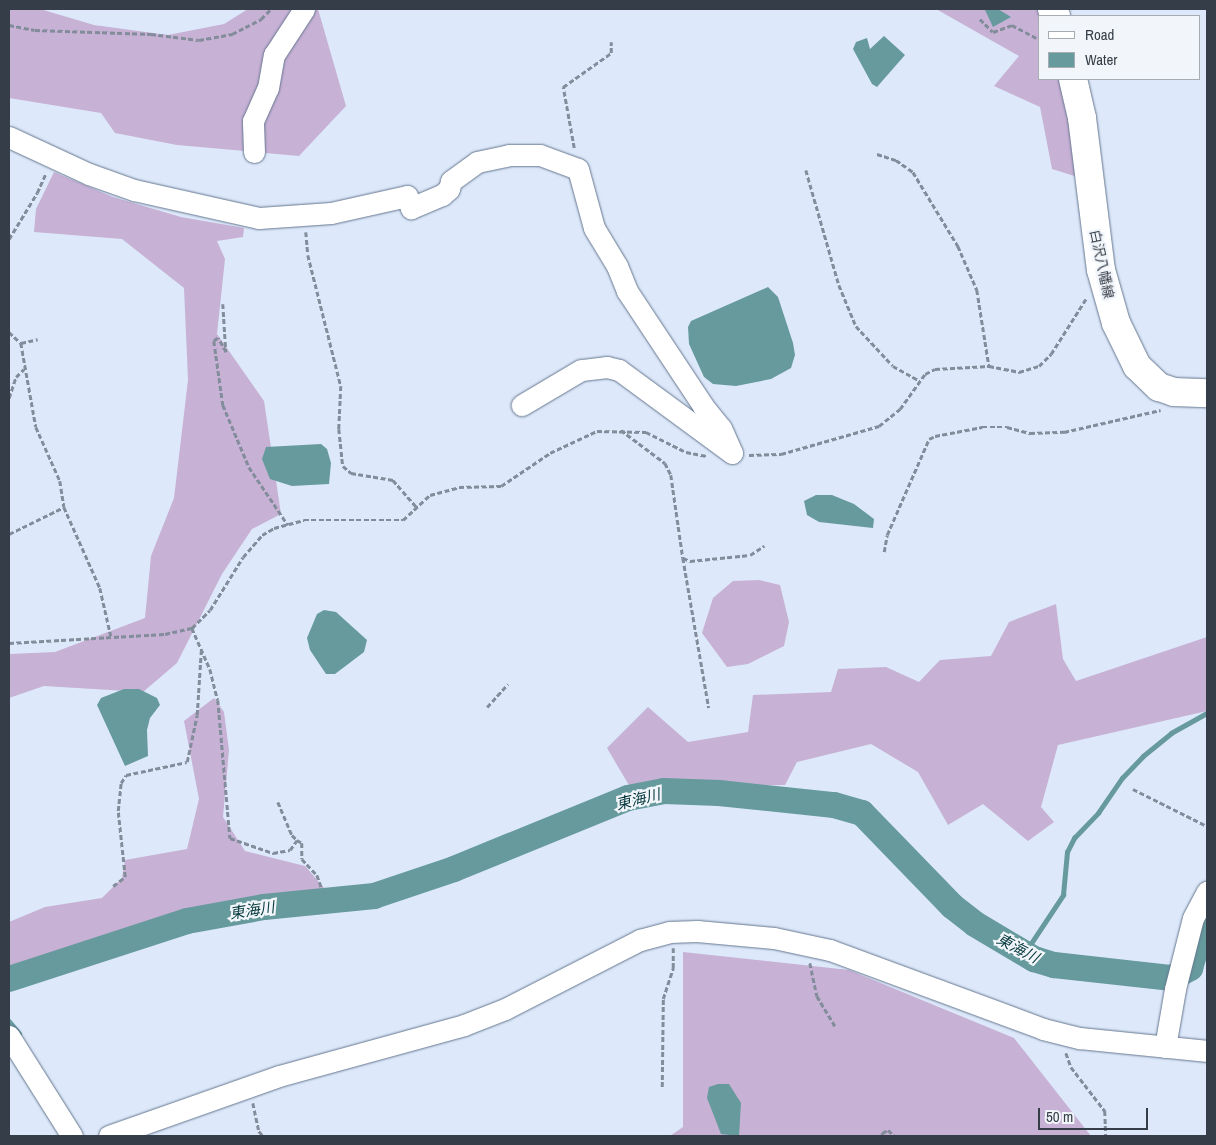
<!DOCTYPE html>
<html>
<head>
<meta charset="utf-8">
<style>
	body { margin:0 }
	#map { position:relative; width:1216px; height:1145px; overflow:hidden; background:#dde9fa; font-family:"Archivo Narrow","Noto Sans JP",sans-serif }
	div>[style] { position:absolute }
	[style*='--x'] { left:calc(var(--x)*1px); top:calc(var(--y)*1px); width:calc(var(--w)*1px); rotate:calc(var(--a)*1deg) }
	.forest>* { inset:0; background:#c7b1d5 }
	.water>* { inset:0; background:#669a9d }
	.stream>* { height:4.5px; margin:-2.25px; padding:0 2.25px; transform-origin:2.25px; border-radius:2.25px; background:#669a9d }
	.river>* { height:26px; margin:-13px; padding:0 13px; transform-origin:13px; border-radius:13px; background:#669a9d }
	.path>* { height:2.5px; margin-top:-1.25px; transform-origin:0; background:repeating-linear-gradient(90deg,#828c9a 0 5px,transparent 0 7.5px) }
	.roads { filter:drop-shadow(0 0 1px #65768f) drop-shadow(0 0 1px #65768f) }
	.minor>* { height:21px; margin:-10.5px; padding:0 10.5px; transform-origin:10.5px; border-radius:10.5px; background:#fff }
	.major>* { height:28px; margin:-14px; padding:0 14px; transform-origin:14px; border-radius:14px; background:#fff }
	span { translate:-50% -50%; white-space:nowrap; text-align:center; line-height:1.15; -webkit-text-stroke:4.5px #f2f6fb; paint-order:stroke }
	.street-label { font-size:14px; color:#353d48 }
	.water-label { font-size:15px; color:#05393c; font-style:italic }
	.frame { position:absolute; inset:0; border:10px solid #353d48; pointer-events:none }
	.legend { position:absolute; left:1038px; top:15px; width:162px; height:65px; box-sizing:border-box; background:#f2f6fb; border:1px solid #a6acb3; margin:0; padding:6px 9px; list-style:none; font-size:15px; color:#353d48 }
	.legend li { display:flex; align-items:center; gap:10px; height:25px }
	.legend b { width:25px; border:1px solid #a6acb3 }
	.scale { position:absolute; left:1038px; top:1108px; width:110px; height:22px; box-sizing:border-box; border:2px solid #353d48; border-top:0; padding-left:6px; font-size:15px; line-height:18px; white-space:nowrap; color:#353d48; -webkit-text-stroke:4px #f2f6fb; paint-order:stroke }
</style>
</head>
<body>
<div id="map">
	<div class="forest">
		<i style="clip-path:polygon(9px 9px,40px 9px,94px 25px,168px 35px,224px 24px,248px 9px,318px 9px,346px 106px,299px 156px,177px 145px,115px 133px,101px 113px,9px 98px)"></i>
		<i style="clip-path:polygon(936px 9px,1045px 9px,1049px 16px,1040px 16px,1040px 79px,1068px 79px,1084px 179px,1052px 169px,1040px 107px,994px 86px,1019px 56px)"></i>
		<i style="clip-path:polygon(54px 172px,113px 197px,181px 217px,244px 228px,243px 237px,217px 241px,225px 259px,217px 334px,264px 401px,281px 514px,252px 529px,222px 574px,177px 663px,143px 692px,44px 686px,9px 698px,9px 654px,55px 652px,145px 618px,151px 556px,174px 498px,188px 380px,184px 288px,122px 239px,34px 232px,36px 209px)"></i>
		<i style="clip-path:polygon(759px 580px,780px 585px,789px 622px,784px 646px,748px 664px,727px 667px,702px 633px,713px 598px,733px 581px)"></i>
		<i style="clip-path:polygon(1056px 604px,1063px 659px,1076px 681px,1207px 637px,1207px 711px,1058px 745px,1041px 807px,1054px 822px,1028px 841px,983px 804px,948px 825px,918px 772px,871px 744px,797px 762px,785px 785px,702px 786px,630px 787px,607px 748px,648px 707px,688px 742px,748px 732px,753px 695px,831px 692px,838px 669px,886px 667px,919px 682px,940px 660px,991px 656px,1009px 622px)"></i>
		<i style="clip-path:polygon(214px 698px,224px 712px,229px 750px,223px 817px,245px 851px,305px 866px,332px 897px,265px 900px,206px 909px,9px 971px,9px 922px,45px 907px,102px 898px,122px 878px,125px 860px,187px 849px,199px 799px,184px 721px)"></i>
		<i style="clip-path:polygon(683px 952px,849px 970px,1014px 1038px,1091px 1136px,670px 1136px,683px 1127px)"></i>
	</div>
	<div class="water">
		<i style="clip-path:polygon(998px 9px,1011px 17px,993px 27px,985px 10px)"></i>
		<i style="clip-path:polygon(884px 36px,905px 55px,877px 87px,872px 84px,853px 49px,856px 42px,867px 38px,870px 49px)"></i>
		<i style="clip-path:polygon(768px 287px,778px 297px,793px 343px,795px 355px,791px 368px,771px 379px,736px 386px,713px 384px,704px 377px,689px 344px,688px 327px,691px 321px)"></i>
		<i style="clip-path:polygon(321px 444px,327px 449px,331px 463px,329px 484px,292px 486px,270px 479px,262px 459px,266px 447px)"></i>
		<i style="clip-path:polygon(816px 495px,832px 495px,854px 504px,874px 519px,873px 528px,819px 522px,807px 515px,804px 501px)"></i>
		<i style="clip-path:polygon(324px 610px,336px 612px,367px 640px,364px 652px,335px 674px,326px 674px,310px 650px,307px 638px,317px 614px)"></i>
		<i style="clip-path:polygon(124px 689px,139px 689px,157px 698px,160px 705px,150px 718px,147px 730px,148px 756px,125px 766px,97px 705px,101px 698px)"></i>
		<i style="clip-path:polygon(718px 1084px,729px 1084px,741px 1103px,739px 1136px,721px 1134px,707px 1098px,709px 1087px)"></i>
	</div>
	<div class="stream">
		<i style="--x:1024;--y:954;--w:71;--a:-56.5"></i>
		<i style="--x:1063;--y:895;--w:43;--a:-84.7"></i>
		<i style="--x:1067;--y:852;--w:16;--a:-63"></i>
		<i style="--x:1074;--y:838;--w:35;--a:-46"></i>
		<i style="--x:1098;--y:813;--w:42;--a:-55.6"></i>
		<i style="--x:1122;--y:778;--w:30;--a:-46"></i>
		<i style="--x:1143;--y:756;--w:36;--a:-39"></i>
		<i style="--x:1171;--y:733;--w:41;--a:-29.1"></i>
		<i style="--x:9;--y:1021;--w:16;--a:50"></i>
	</div>
	<div class="river">
		<i style="--x:9;--y:979;--w:187;--a:-18"></i>
		<i style="--x:187;--y:921;--w:78;--a:-10.3"></i>
		<i style="--x:264;--y:907;--w:111;--a:-5.7"></i>
		<i style="--x:374;--y:896;--w:84;--a:-18.6"></i>
		<i style="--x:454;--y:869;--w:188;--a:-22.2"></i>
		<i style="--x:628;--y:798;--w:37;--a:-11"></i>
		<i style="--x:664;--y:791;--w:55;--a:2.1"></i>
		<i style="--x:719;--y:793;--w:116;--a:6"></i>
		<i style="--x:834;--y:805;--w:29;--a:16"></i>
		<i style="--x:862;--y:813;--w:129;--a:45.9"></i>
		<i style="--x:952;--y:906;--w:29;--a:38"></i>
		<i style="--x:975;--y:924;--w:69;--a:30.7"></i>
		<i style="--x:1034;--y:959;--w:21;--a:17"></i>
		<i style="--x:1054;--y:965;--w:119;--a:6.3"></i>
		<i style="--x:1172;--y:978;--w:21;--a:-29"></i>
		<i style="--x:1190;--y:968;--w:38;--a:-73"></i>
		<i style="--x:1201;--y:932;--w:6;--a:9"></i>
	</div>
	<div class="path">
		<i style="--x:980;--y:19;--w:18;--a:45"></i>
		<i style="--x:993;--y:32;--w:20;--a:-20"></i>
		<i style="--x:1012;--y:25;--w:32;--a:28"></i>
		<i style="--x:9;--y:25;--w:26;--a:11"></i>
		<i style="--x:35;--y:30;--w:116;--a:2"></i>
		<i style="--x:151;--y:34;--w:48;--a:7.1"></i>
		<i style="--x:199;--y:40;--w:34;--a:-10"></i>
		<i style="--x:232;--y:34;--w:33;--a:-27"></i>
		<i style="--x:261;--y:19;--w:14;--a:-45"></i>
		<i style="--x:574;--y:148;--w:62;--a:-100.2"></i>
		<i style="--x:563;--y:87;--w:59;--a:-35.3"></i>
		<i style="--x:611;--y:53;--w:11;--a:-90"></i>
		<i style="--x:877;--y:154;--w:20;--a:18"></i>
		<i style="--x:896;--y:160;--w:21;--a:35"></i>
		<i style="--x:913;--y:172;--w:87;--a:58.7"></i>
		<i style="--x:958;--y:246;--w:48;--a:66.6"></i>
		<i style="--x:977;--y:290;--w:77;--a:81"></i>
		<i style="--x:806;--y:170;--w:120;--a:74"></i>
		<i style="--x:839;--y:285;--w:44;--a:67.5"></i>
		<i style="--x:856;--y:326;--w:54;--a:47.2"></i>
		<i style="--x:893;--y:366;--w:29;--a:29"></i>
		<i style="--x:306;--y:232;--w:23;--a:85"></i>
		<i style="--x:308;--y:255;--w:135;--a:75.9"></i>
		<i style="--x:341;--y:386;--w:43;--a:92.7"></i>
		<i style="--x:339;--y:429;--w:37;--a:84"></i>
		<i style="--x:343;--y:466;--w:11;--a:41"></i>
		<i style="--x:351;--y:473;--w:43;--a:9.5"></i>
		<i style="--x:393;--y:480;--w:35;--a:49"></i>
		<i style="--x:9;--y:239;--w:54;--a:-58.7"></i>
		<i style="--x:37;--y:193;--w:22;--a:-66"></i>
		<i style="--x:223;--y:304;--w:48;--a:86.4"></i>
		<i style="--x:226;--y:352;--w:16;--a:-120"></i>
		<i style="--x:218;--y:338;--w:5;--a:143"></i>
		<i style="--x:214;--y:341;--w:65;--a:82"></i>
		<i style="--x:223;--y:405;--w:67;--a:67.2"></i>
		<i style="--x:249;--y:467;--w:70;--a:56.1"></i>
		<i style="--x:9;--y:332;--w:16;--a:43"></i>
		<i style="--x:21;--y:343;--w:17;--a:-13"></i>
		<i style="--x:21;--y:343;--w:85;--a:79.9"></i>
		<i style="--x:36;--y:427;--w:59;--a:66"></i>
		<i style="--x:60;--y:481;--w:26;--a:81"></i>
		<i style="--x:64;--y:507;--w:89;--a:66"></i>
		<i style="--x:100;--y:588;--w:49;--a:77.1"></i>
		<i style="--x:9;--y:398;--w:22;--a:-72"></i>
		<i style="--x:16;--y:377;--w:11;--a:-45"></i>
		<i style="--x:621;--y:430;--w:55;--a:36.9"></i>
		<i style="--x:665;--y:463;--w:13;--a:63"></i>
		<i style="--x:671;--y:475;--w:84;--a:81.8"></i>
		<i style="--x:683;--y:558;--w:8;--a:23"></i>
		<i style="--x:690;--y:561;--w:60;--a:-5.7"></i>
		<i style="--x:750;--y:555;--w:17;--a:-33"></i>
		<i style="--x:749;--y:455;--w:32;--a:-2"></i>
		<i style="--x:781;--y:454;--w:102;--a:-15.9"></i>
		<i style="--x:879;--y:426;--w:27;--a:-39"></i>
		<i style="--x:900;--y:409;--w:43;--a:-54.5"></i>
		<i style="--x:925;--y:374;--w:11;--a:-27"></i>
		<i style="--x:935;--y:369;--w:54;--a:-3.2"></i>
		<i style="--x:989;--y:366;--w:31;--a:11"></i>
		<i style="--x:1019;--y:372;--w:21;--a:-17"></i>
		<i style="--x:1039;--y:366;--w:17;--a:-45"></i>
		<i style="--x:1051;--y:354;--w:67;--a:-57.7"></i>
		<i style="--x:9;--y:534;--w:61;--a:-26.1"></i>
		<i style="--x:884;--y:552;--w:17;--a:-80"></i>
		<i style="--x:887;--y:535;--w:105;--a:-66.4"></i>
		<i style="--x:929;--y:439;--w:7;--a:-27"></i>
		<i style="--x:935;--y:436;--w:48;--a:-10.8"></i>
		<i style="--x:982;--y:427;--w:25;--a:0"></i>
		<i style="--x:1007;--y:427;--w:24;--a:15"></i>
		<i style="--x:1030;--y:433;--w:34;--a:-2"></i>
		<i style="--x:1064;--y:432;--w:99;--a:-12.8"></i>
		<i style="--x:683;--y:558;--w:152;--a:80.2"></i>
		<i style="--x:192;--y:628;--w:45;--a:66.3"></i>
		<i style="--x:210;--y:669;--w:32;--a:76"></i>
		<i style="--x:218;--y:700;--w:139;--a:85"></i>
		<i style="--x:230;--y:838;--w:46;--a:19.2"></i>
		<i style="--x:273;--y:853;--w:17;--a:-10"></i>
		<i style="--x:290;--y:850;--w:12;--a:-55"></i>
		<i style="--x:297;--y:840;--w:6;--a:31"></i>
		<i style="--x:302;--y:843;--w:16;--a:90"></i>
		<i style="--x:302;--y:859;--w:22;--a:47"></i>
		<i style="--x:317;--y:875;--w:15;--a:70"></i>
		<i style="--x:9;--y:643;--w:156;--a:-3.3"></i>
		<i style="--x:165;--y:634;--w:28;--a:-13"></i>
		<i style="--x:192;--y:628;--w:25;--a:-45"></i>
		<i style="--x:210;--y:610;--w:62;--a:-58.1"></i>
		<i style="--x:243;--y:557;--w:29;--a:-49"></i>
		<i style="--x:262;--y:535;--w:14;--a:-30"></i>
		<i style="--x:274;--y:528;--w:31;--a:-15"></i>
		<i style="--x:304;--y:520;--w:99;--a:0"></i>
		<i style="--x:403;--y:520;--w:37;--a:-43"></i>
		<i style="--x:430;--y:495;--w:30;--a:-15"></i>
		<i style="--x:459;--y:487;--w:42;--a:-1.4"></i>
		<i style="--x:501;--y:486;--w:59;--a:-34"></i>
		<i style="--x:550;--y:453;--w:52;--a:-25.1"></i>
		<i style="--x:597;--y:431;--w:49;--a:1.2"></i>
		<i style="--x:646;--y:432;--w:45;--a:26.6"></i>
		<i style="--x:686;--y:452;--w:21;--a:11"></i>
		<i style="--x:487;--y:707;--w:31;--a:-48"></i>
		<i style="--x:1133;--y:789;--w:83;--a:26.6"></i>
		<i style="--x:278;--y:802;--w:36;--a:67"></i>
		<i style="--x:292;--y:835;--w:7;--a:45"></i>
		<i style="--x:113;--y:886;--w:15;--a:-37"></i>
		<i style="--x:125;--y:877;--w:66;--a:-96.1"></i>
		<i style="--x:118;--y:811;--w:28;--a:-84"></i>
		<i style="--x:121;--y:783;--w:9;--a:-58"></i>
		<i style="--x:126;--y:775;--w:62;--a:-12"></i>
		<i style="--x:187;--y:762;--w:48;--a:-78"></i>
		<i style="--x:197;--y:715;--w:64;--a:-86.4"></i>
		<i style="--x:810;--y:963;--w:34;--a:78"></i>
		<i style="--x:817;--y:996;--w:35;--a:59"></i>
		<i style="--x:1066;--y:1053;--w:15;--a:70"></i>
		<i style="--x:1071;--y:1067;--w:56;--a:52.3"></i>
		<i style="--x:1105;--y:1111;--w:25;--a:88"></i>
		<i style="--x:662;--y:1087;--w:88;--a:-89.3"></i>
		<i style="--x:663;--y:999;--w:33;--a:-72"></i>
		<i style="--x:673;--y:968;--w:20;--a:-90"></i>
		<i style="--x:253;--y:1103;--w:29;--a:78"></i>
		<i style="--x:259;--y:1131;--w:6;--a:51"></i>
		<i style="--x:882;--y:1136;--w:3;--a:-90"></i>
		<i style="--x:882;--y:1133;--w:7;--a:-27"></i>
		<i style="--x:888;--y:1130;--w:9;--a:41"></i>
	</div>
	<div class="roads">
		<div class="minor">
			<i style="--x:9;--y:137;--w:88;--a:24.8"></i>
			<i style="--x:89;--y:174;--w:48;--a:19.6"></i>
			<i style="--x:134;--y:190;--w:128;--a:12.6"></i>
			<i style="--x:259;--y:218;--w:72;--a:-4"></i>
			<i style="--x:331;--y:213;--w:78;--a:-12.6"></i>
			<i style="--x:407;--y:196;--w:13;--a:72"></i>
			<i style="--x:411;--y:208;--w:34;--a:-23"></i>
			<i style="--x:442;--y:195;--w:9;--a:-41"></i>
			<i style="--x:449;--y:189;--w:8;--a:-76"></i>
			<i style="--x:451;--y:181;--w:32;--a:-36"></i>
			<i style="--x:477;--y:162;--w:33;--a:-12"></i>
			<i style="--x:509;--y:155;--w:31;--a:0"></i>
			<i style="--x:540;--y:155;--w:40;--a:20.2"></i>
			<i style="--x:578;--y:169;--w:61;--a:74.8"></i>
			<i style="--x:594;--y:228;--w:44;--a:58.8"></i>
			<i style="--x:617;--y:266;--w:27;--a:68"></i>
			<i style="--x:627;--y:291;--w:138;--a:56.5"></i>
			<i style="--x:703;--y:406;--w:28;--a:51"></i>
			<i style="--x:721;--y:428;--w:27;--a:66"></i>
			<i style="--x:732;--y:453;--w:140;--a:-143.7"></i>
			<i style="--x:619;--y:370;--w:12;--a:-166"></i>
			<i style="--x:607;--y:367;--w:26;--a:173"></i>
			<i style="--x:581;--y:370;--w:69;--a:149.3"></i>
			<i style="--x:254;--y:152;--w:31;--a:-92"></i>
			<i style="--x:253;--y:121;--w:36;--a:-66"></i>
			<i style="--x:268;--y:88;--w:34;--a:-80"></i>
			<i style="--x:274;--y:55;--w:55;--a:-56.9"></i>
			<i style="--x:9;--y:1036;--w:118;--a:57.8"></i>
			<i style="--x:1165;--y:1047;--w:59;--a:-80.2"></i>
			<i style="--x:1175;--y:989;--w:73;--a:-75.8"></i>
			<i style="--x:1193;--y:918;--w:30;--a:-62"></i>
			<i style="--x:109;--y:1136;--w:180;--a:-19.4"></i>
			<i style="--x:279;--y:1076;--w:192;--a:-15.4"></i>
			<i style="--x:464;--y:1025;--w:44;--a:-21.3"></i>
			<i style="--x:505;--y:1009;--w:152;--a:-27.1"></i>
			<i style="--x:640;--y:940;--w:30;--a:-15"></i>
			<i style="--x:669;--y:932;--w:28;--a:-2"></i>
			<i style="--x:697;--y:931;--w:77;--a:5.2"></i>
			<i style="--x:774;--y:938;--w:57;--a:12.1"></i>
			<i style="--x:830;--y:950;--w:227;--a:20.3"></i>
			<i style="--x:1043;--y:1029;--w:38;--a:14"></i>
			<i style="--x:1080;--y:1038;--w:128;--a:5.8"></i>
		</div>
		<div class="major">
			<i style="--x:1052;--y:9;--w:8;--a:60"></i>
			<i style="--x:1073;--y:79;--w:40;--a:77"></i>
			<i style="--x:1082;--y:118;--w:153;--a:82.9"></i>
			<i style="--x:1101;--y:270;--w:55;--a:74.2"></i>
			<i style="--x:1116;--y:323;--w:48;--a:64"></i>
			<i style="--x:1137;--y:366;--w:30;--a:44"></i>
			<i style="--x:1159;--y:387;--w:16;--a:18"></i>
			<i style="--x:1174;--y:392;--w:33;--a:2"></i>
		</div>
	</div>
	<div class="street-label">
		<span style="left:1102px;top:264px;rotate:78deg">白沢八幡線</span>
	</div>
	<div class="water-label">
		<span style="left:638px;top:799px;rotate:-14deg">東海川</span>
		<span style="left:252px;top:910px;rotate:-9deg">東海川</span>
		<span style="left:1018px;top:948px;rotate:28deg">東海川</span>
	</div>
	<div class="frame"></div>
	<ul class="legend">
	<li><b style="height:6px;background:#fff"></b>Road</li>
	<li><b style="height:14px;background:#669a9d"></b>Water</li>
	</ul>
	<div class="scale">50 m</div>
</div>
</body>
</html>
